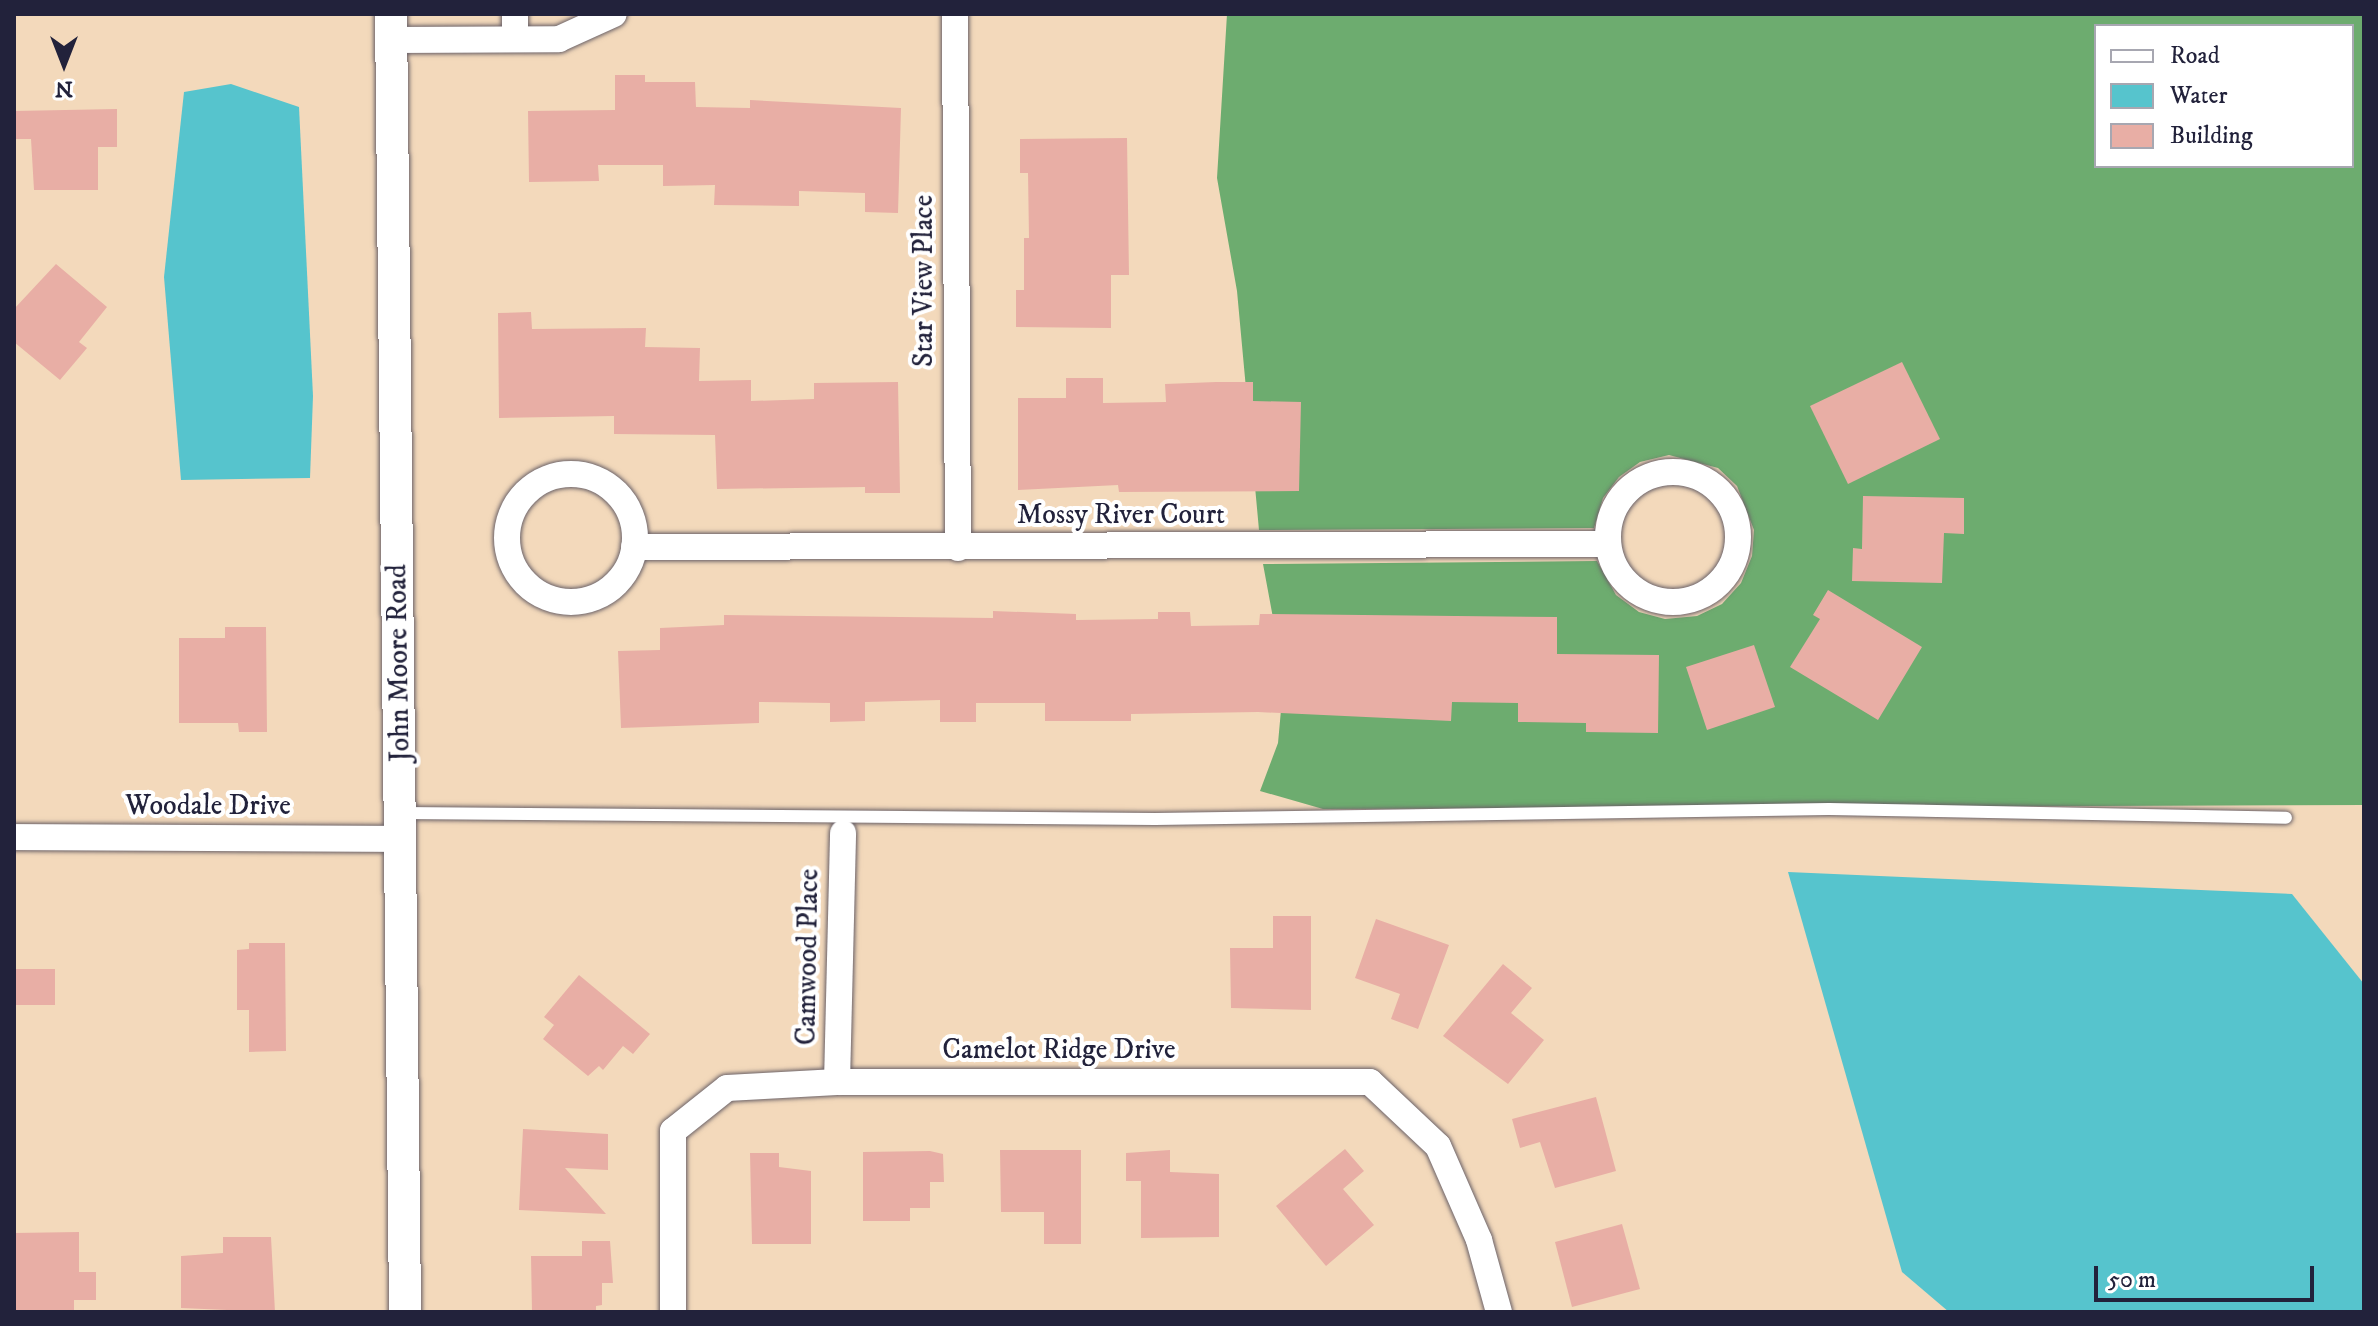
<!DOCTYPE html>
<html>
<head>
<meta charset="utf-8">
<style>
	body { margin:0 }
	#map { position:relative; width:2378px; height:1326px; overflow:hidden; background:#f3d9bb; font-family:"IM FELL DW Pica",serif }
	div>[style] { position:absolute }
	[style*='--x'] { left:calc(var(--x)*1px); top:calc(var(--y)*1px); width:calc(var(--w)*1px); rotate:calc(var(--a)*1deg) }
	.forest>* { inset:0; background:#6dac6f }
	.water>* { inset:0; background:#56c4cd }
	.building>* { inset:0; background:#e8aea5 }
	.roads { filter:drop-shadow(0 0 2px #6b6268) drop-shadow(0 0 2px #6b6268) }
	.service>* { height:12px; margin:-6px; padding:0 6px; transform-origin:6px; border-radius:6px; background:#fff }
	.minor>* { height:26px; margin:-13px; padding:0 13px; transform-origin:13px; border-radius:13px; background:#fff }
	.minor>.ring { margin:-13px; padding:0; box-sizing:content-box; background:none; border:26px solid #fff; border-radius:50% }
	.tertiary>* { height:32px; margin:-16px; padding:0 16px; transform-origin:16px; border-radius:16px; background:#fff }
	span { translate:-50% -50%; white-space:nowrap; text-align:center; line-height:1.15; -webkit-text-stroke:8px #fff; paint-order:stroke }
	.street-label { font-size:28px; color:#22223b }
	.frame { position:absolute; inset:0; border:16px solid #22223b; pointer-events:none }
	.legend { position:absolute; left:2094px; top:24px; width:260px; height:144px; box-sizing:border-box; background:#fff; border:2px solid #a7a7b1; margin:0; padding:10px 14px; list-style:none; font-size:24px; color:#22223b }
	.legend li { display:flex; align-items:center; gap:16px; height:40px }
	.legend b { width:40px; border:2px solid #a7a7b1 }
	.north { position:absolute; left:24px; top:24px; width:80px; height:80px; -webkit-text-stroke:6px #fff; paint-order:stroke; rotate:180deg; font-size:22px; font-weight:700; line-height:32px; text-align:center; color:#22223b }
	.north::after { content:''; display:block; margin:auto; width:28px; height:36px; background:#22223b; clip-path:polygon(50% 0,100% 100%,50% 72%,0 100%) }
	.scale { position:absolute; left:2094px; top:1266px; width:220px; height:36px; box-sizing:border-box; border:4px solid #22223b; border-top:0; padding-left:10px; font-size:24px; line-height:28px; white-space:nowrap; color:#22223b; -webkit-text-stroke:6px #fff; paint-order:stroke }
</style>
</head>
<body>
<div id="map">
	<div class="forest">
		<i style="clip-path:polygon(evenodd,1227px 14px,2364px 14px,2364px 805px,1323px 809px,1260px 791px,1278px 743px,1284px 677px,1263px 564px,1597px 561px,1616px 595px,1639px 612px,1665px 619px,1697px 616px,1722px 604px,1741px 583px,1752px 556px,1754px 530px,1737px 486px,1718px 468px,1669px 455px,1640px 462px,1619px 477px,1603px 498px,1594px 528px,1259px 530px,1237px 291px,1217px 178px,1227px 14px,2096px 26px,2352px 26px,2352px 166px,2096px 166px,2096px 26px)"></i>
	</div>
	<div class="water">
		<i style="clip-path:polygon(231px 84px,299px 107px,313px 396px,310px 478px,181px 480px,164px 277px,184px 92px)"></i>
		<i style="clip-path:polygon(1788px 872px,2292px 894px,2364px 984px,2364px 1312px,1949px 1312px,1902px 1272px)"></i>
	</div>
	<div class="building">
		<i style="clip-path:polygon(615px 75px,645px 75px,645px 82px,695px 82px,696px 107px,750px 108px,750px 100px,901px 108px,898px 213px,865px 212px,865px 193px,799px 191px,799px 206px,714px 205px,715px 185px,663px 186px,663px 165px,598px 165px,599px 181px,529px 182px,528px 111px,615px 110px)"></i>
		<i style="clip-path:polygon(117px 109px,117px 147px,98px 147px,98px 190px,34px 190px,31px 139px,14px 139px,14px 111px)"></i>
		<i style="clip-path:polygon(1127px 138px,1129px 275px,1111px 275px,1111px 328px,1016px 327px,1016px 290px,1024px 290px,1024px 238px,1029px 238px,1028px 173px,1020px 173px,1020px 139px)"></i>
		<i style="clip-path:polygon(56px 264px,107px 307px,79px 342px,87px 348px,60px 380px,14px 342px,14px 309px)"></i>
		<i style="clip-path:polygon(531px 312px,532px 329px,646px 328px,645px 347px,700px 348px,699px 381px,751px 380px,751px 401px,814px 399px,814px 383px,898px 382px,900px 493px,865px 493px,865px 487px,717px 489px,715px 435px,614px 434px,614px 416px,499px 418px,498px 313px)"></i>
		<i style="clip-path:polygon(1902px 362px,1940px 439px,1848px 484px,1810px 406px)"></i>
		<i style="clip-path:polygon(1066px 378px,1103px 378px,1103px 403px,1166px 402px,1165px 384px,1216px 382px,1253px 382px,1253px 401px,1301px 402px,1299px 491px,1119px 492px,1118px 485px,1018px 490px,1018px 398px,1066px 398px)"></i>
		<i style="clip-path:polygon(1863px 496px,1964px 498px,1964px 534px,1944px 533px,1942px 583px,1852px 581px,1853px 548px,1862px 549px)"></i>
		<i style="clip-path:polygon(1828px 590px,1922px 647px,1878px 720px,1790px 667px,1820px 619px,1813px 615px)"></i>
		<i style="clip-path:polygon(993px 611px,1076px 614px,1076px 620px,1158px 619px,1158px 612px,1190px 612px,1191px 626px,1259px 625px,1260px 614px,1557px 617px,1557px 654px,1659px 655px,1658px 733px,1586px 732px,1586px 723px,1518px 722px,1518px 703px,1452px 702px,1451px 721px,1258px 712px,1131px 714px,1131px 721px,1045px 721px,1045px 703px,976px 703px,976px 722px,940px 722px,940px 700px,865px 702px,865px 721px,830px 722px,830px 703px,759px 702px,759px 723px,621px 728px,618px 651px,660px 650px,660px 628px,724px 625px,724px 615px,993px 618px)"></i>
		<i style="clip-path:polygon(225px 627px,266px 627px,267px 732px,239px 732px,238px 723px,179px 723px,179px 638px,225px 638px)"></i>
		<i style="clip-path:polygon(1754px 645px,1775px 707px,1707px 730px,1686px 667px)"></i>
		<i style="clip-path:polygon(1273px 916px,1311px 916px,1311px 1010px,1231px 1008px,1230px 948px,1273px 948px)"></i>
		<i style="clip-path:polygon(1376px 919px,1449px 945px,1418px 1029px,1391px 1019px,1400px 994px,1355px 978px)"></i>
		<i style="clip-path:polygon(249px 943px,285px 943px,286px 1051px,249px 1052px,249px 1010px,237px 1010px,237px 950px,249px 949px)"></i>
		<i style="clip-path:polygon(1503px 964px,1532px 988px,1511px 1013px,1544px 1040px,1508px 1084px,1443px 1036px)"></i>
		<i style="clip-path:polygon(14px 969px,55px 969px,55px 1005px,14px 1005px)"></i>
		<i style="clip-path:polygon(579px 975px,650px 1034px,633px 1054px,623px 1046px,603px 1070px,599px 1066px,588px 1076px,543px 1039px,554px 1025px,544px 1017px)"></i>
		<i style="clip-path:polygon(1596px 1097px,1616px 1171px,1555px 1188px,1540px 1142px,1520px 1148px,1512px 1119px)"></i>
		<i style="clip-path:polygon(523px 1129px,608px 1134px,608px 1170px,565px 1168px,606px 1214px,519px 1210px)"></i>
		<i style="clip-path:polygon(1345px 1149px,1364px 1171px,1343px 1189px,1374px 1225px,1326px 1266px,1276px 1206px)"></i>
		<i style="clip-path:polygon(1000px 1150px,1081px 1150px,1081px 1244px,1044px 1244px,1044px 1212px,1001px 1212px)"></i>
		<i style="clip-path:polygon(1170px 1150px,1170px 1172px,1219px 1174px,1219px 1237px,1141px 1238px,1141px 1181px,1126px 1181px,1126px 1153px)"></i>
		<i style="clip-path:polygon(930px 1151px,943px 1154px,944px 1182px,930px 1182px,930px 1208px,910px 1208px,910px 1221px,863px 1221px,863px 1152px)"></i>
		<i style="clip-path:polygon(750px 1153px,779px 1153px,779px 1167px,811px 1171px,811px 1244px,752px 1244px)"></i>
		<i style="clip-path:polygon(1622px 1224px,1640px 1289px,1572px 1307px,1555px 1242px)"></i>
		<i style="clip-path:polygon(79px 1232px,79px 1272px,96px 1272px,96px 1300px,74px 1300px,74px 1312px,14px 1312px,14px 1233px)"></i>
		<i style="clip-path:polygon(223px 1237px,271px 1237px,275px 1312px,181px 1308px,181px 1256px,223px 1253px)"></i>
		<i style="clip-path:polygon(582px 1241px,610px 1241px,613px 1283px,602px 1283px,602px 1305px,596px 1306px,596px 1312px,532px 1312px,531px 1256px,582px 1256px)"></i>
	</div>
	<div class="roads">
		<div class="service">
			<i style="--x:401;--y:813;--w:754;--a:0.46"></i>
			<i style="--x:1155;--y:819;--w:674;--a:-0.85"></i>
			<i style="--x:1829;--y:809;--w:457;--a:1.1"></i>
		</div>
		<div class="minor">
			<i style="--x:955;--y:14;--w:534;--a:89.68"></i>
			<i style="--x:515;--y:39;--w:25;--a:-90"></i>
			<i style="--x:392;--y:40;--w:167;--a:-0.3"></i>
			<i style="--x:559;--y:39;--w:60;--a:-24.4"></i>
			<i class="ring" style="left:1608px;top:472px;width:104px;height:104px"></i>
			<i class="ring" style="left:507px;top:474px;width:102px;height:102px"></i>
			<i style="--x:634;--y:547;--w:974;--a:-0.18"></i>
			<i style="--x:14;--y:837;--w:387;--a:0.3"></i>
			<i style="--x:837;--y:1082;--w:249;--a:-88.6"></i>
			<i style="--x:673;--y:1312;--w:181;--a:-90"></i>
			<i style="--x:673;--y:1131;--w:69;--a:-38.5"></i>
			<i style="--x:727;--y:1088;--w:110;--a:-3.1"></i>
			<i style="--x:837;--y:1082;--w:533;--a:0"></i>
			<i style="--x:1370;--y:1082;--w:93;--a:43.3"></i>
			<i style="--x:1438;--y:1146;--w:103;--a:66.4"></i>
			<i style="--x:1479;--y:1240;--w:75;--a:74.5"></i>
		</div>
		<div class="tertiary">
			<i style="--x:391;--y:14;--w:1298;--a:89.38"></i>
		</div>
	</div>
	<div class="street-label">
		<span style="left:924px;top:281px;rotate:-90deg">Star View Place</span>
		<span style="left:1121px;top:515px">Mossy River Court</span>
		<span style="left:399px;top:663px;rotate:-91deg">John Moore Road</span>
		<span style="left:208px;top:806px">Woodale Drive</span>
		<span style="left:808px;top:957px;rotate:-89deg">Camwood Place</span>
		<span style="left:1059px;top:1050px">Camelot Ridge Drive</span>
	</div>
	<div class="frame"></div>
	<ul class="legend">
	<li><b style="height:10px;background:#fff"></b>Road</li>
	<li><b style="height:22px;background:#56c4cd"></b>Water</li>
	<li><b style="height:22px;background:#e8aea5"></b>Building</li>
	</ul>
	<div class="north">N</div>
	<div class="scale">50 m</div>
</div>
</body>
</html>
